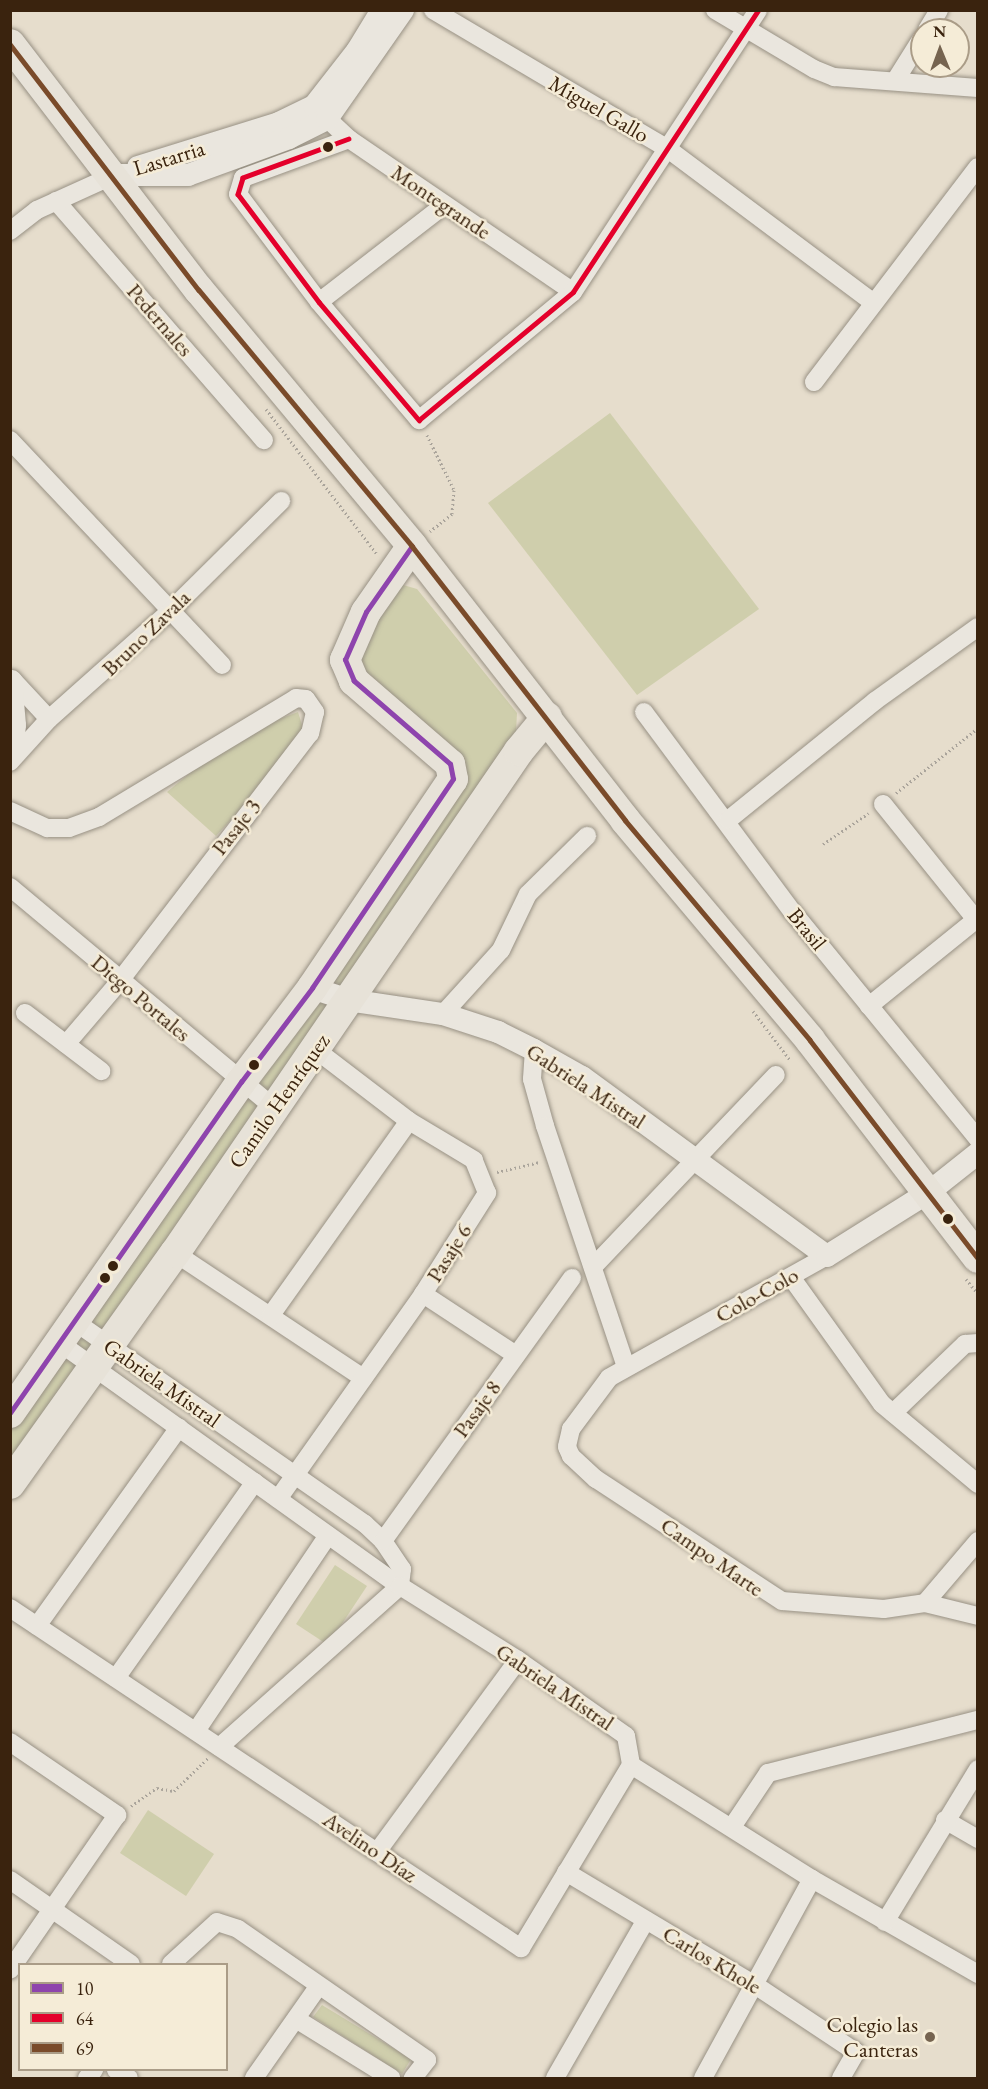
<!DOCTYPE html>
<html>
<head>
<meta charset="utf-8">
<style>
	body { margin:0 }
	#map { position:relative; width:988px; height:2089px; overflow:hidden; background:#e6ddcc; font-family:"EB Garamond",serif }
	div>[style] { position:absolute }
	[style*='--x'] { left:calc(var(--x)*1px); top:calc(var(--y)*1px); width:calc(var(--w)*1px); rotate:calc(var(--a)*1deg) }
	.green>* { inset:0; background:#cfceac }
	.path>* { height:3px; margin-top:-1.5px; transform-origin:0; background:repeating-linear-gradient(90deg,#aaa49b 0 1.5px,transparent 0 4.5px) }
	.roads { filter:drop-shadow(0 0 2px #989184) drop-shadow(0 0 2px #989184) }
	.minor>* { height:18px; margin:-9px; padding:0 9px; transform-origin:9px; border-radius:9px; background:#eae6de }
	.tertiary>* { height:22px; margin:-11px; padding:0 11px; transform-origin:11px; border-radius:11px; background:#eae6de }
	.primary>* { height:30px; margin:-15px; padding:0 15px; transform-origin:15px; border-radius:15px; background:#e7e2d8 }
	.bus-1>* { height:4.5px; margin:-2.25px; padding:0 2.25px; transform-origin:2.25px; border-radius:2.25px; background:#8e44ad }
	.bus-2>* { height:4.5px; margin:-2.25px; padding:0 2.25px; transform-origin:2.25px; border-radius:2.25px; background:#e4002b }
	.bus-3>* { height:4.5px; margin:-2.25px; padding:0 2.25px; transform-origin:2.25px; border-radius:2.25px; background:#7a4b2a }
	.dots>* { width:16px; height:16px; translate:-50% -50%; box-sizing:border-box; border:3px solid #f5ecd7; border-radius:50% }
	span { translate:-50% -50%; white-space:nowrap; text-align:center; line-height:1.15; -webkit-text-stroke:5px #f5ecd7; paint-order:stroke }
	.street-label { font-size:22px; color:#3a230e }
	.poi-label { font-size:22px; color:#3a230e }
	.right { translate:-100% -50%; text-align:right }
	.frame { position:absolute; inset:0; border:12px solid #3a230e; pointer-events:none }
	.legend { position:absolute; left:18px; top:1963px; width:210px; height:108px; box-sizing:border-box; background:#f5ecd7; border:2px solid #aa9c87; margin:0; padding:8px 10px; list-style:none; font-size:18px; color:#3a230e }
	.legend li { display:flex; align-items:center; gap:12px; height:30px }
	.legend b { width:30px; border:2px solid #aa9c87 }
	.north { position:absolute; left:910px; top:18px; width:60px; height:60px; box-sizing:border-box; background:#f5ecd7; border:2px solid #aa9c87; border-radius:50%; rotate:359deg; font-size:16px; font-weight:700; line-height:24px; text-align:center; color:#3a230e }
	.north::after { content:''; display:block; margin:auto; width:21px; height:27px; background:#766450; clip-path:polygon(50% 0,100% 100%,50% 72%,0 100%) }
</style>
</head>
<body>
<div id="map">
	<div class="green">
		<i style="clip-path:polygon(610px 413px,759px 609px,637px 695px,488px 503px)"></i>
		<i style="clip-path:polygon(393px 582px,417px 589px,517px 713px,515px 750px,347px 993px,318px 986px,457px 778px,351px 670px)"></i>
		<i style="clip-path:polygon(298px 712px,306px 738px,216px 836px,167px 792px,197px 767px,266px 724px)"></i>
		<i style="clip-path:polygon(312px 996px,336px 1005px,11px 1467px,11px 1430px)"></i>
		<i style="clip-path:polygon(335px 1565px,367px 1586px,328px 1645px,296px 1624px)"></i>
		<i style="clip-path:polygon(148px 1810px,214px 1854px,186px 1896px,120px 1853px)"></i>
		<i style="clip-path:polygon(322px 2005px,411px 2059px,402px 2074px,313px 2017px)"></i>
	</div>
	<div class="path">
		<i style="--x:266;--y:409;--w:183;--a:52.6"></i>
		<i style="--x:427;--y:435;--w:61;--a:63.9"></i>
		<i style="--x:454;--y:490;--w:24;--a:95"></i>
		<i style="--x:452;--y:514;--w:28;--a:142"></i>
		<i style="--x:896;--y:793;--w:105;--a:-38.4"></i>
		<i style="--x:823;--y:844;--w:55;--a:-34"></i>
		<i style="--x:753;--y:1011;--w:61;--a:52.9"></i>
		<i style="--x:497;--y:1172;--w:44;--a:-13.1"></i>
		<i style="--x:966;--y:1279;--w:19;--a:51"></i>
		<i style="--x:131;--y:1806;--w:32;--a:-35"></i>
		<i style="--x:157;--y:1788;--w:17;--a:10"></i>
		<i style="--x:174;--y:1791;--w:47;--a:-44.1"></i>
	</div>
	<div class="roads">
		<div class="minor">
			<i style="--x:433;--y:10;--w:273;--a:30.6"></i>
			<i style="--x:668;--y:149;--w:257;--a:36.8"></i>
			<i style="--x:715;--y:10;--w:115;--a:30.8"></i>
			<i style="--x:814;--y:69;--w:22;--a:22"></i>
			<i style="--x:834;--y:77;--w:144;--a:4.4"></i>
			<i style="--x:927;--y:30;--w:23;--a:-59"></i>
			<i style="--x:895;--y:81;--w:51;--a:-57.9"></i>
			<i style="--x:318;--y:110;--w:42;--a:43.1"></i>
			<i style="--x:349;--y:139;--w:271;--a:34.3"></i>
			<i style="--x:349;--y:139;--w:113;--a:159.8"></i>
			<i style="--x:243;--y:178;--w:17;--a:107"></i>
			<i style="--x:238;--y:194;--w:135;--a:53.1"></i>
			<i style="--x:319;--y:302;--w:155;--a:49.7"></i>
			<i style="--x:419;--y:420;--w:200;--a:-39.7"></i>
			<i style="--x:573;--y:292;--w:337;--a:-56.7"></i>
			<i style="--x:56;--y:201;--w:317;--a:49"></i>
			<i style="--x:10;--y:231;--w:34;--a:-38"></i>
			<i style="--x:37;--y:210;--w:85;--a:-24.4"></i>
			<i style="--x:319;--y:302;--w:157;--a:-37.7"></i>
			<i style="--x:814;--y:382;--w:270;--a:-52.7"></i>
			<i style="--x:10;--y:440;--w:309;--a:46.7"></i>
			<i style="--x:12;--y:679;--w:54;--a:47.2"></i>
			<i style="--x:13;--y:680;--w:45;--a:84.9"></i>
			<i style="--x:17;--y:725;--w:31;--a:96"></i>
			<i style="--x:644;--y:712;--w:248;--a:53.4"></i>
			<i style="--x:792;--y:911;--w:294;--a:50.8"></i>
			<i style="--x:10;--y:762;--w:58;--a:-47.8"></i>
			<i style="--x:49;--y:719;--w:161;--a:-41.7"></i>
			<i style="--x:169;--y:612;--w:158;--a:-44.7"></i>
			<i style="--x:883;--y:804;--w:151;--a:51.2"></i>
			<i style="--x:10;--y:811;--w:41;--a:24.7"></i>
			<i style="--x:47;--y:828;--w:22;--a:0"></i>
			<i style="--x:69;--y:828;--w:32;--a:-20"></i>
			<i style="--x:99;--y:817;--w:230;--a:-31.1"></i>
			<i style="--x:296;--y:698;--w:10;--a:6"></i>
			<i style="--x:306;--y:699;--w:16;--a:55"></i>
			<i style="--x:315;--y:712;--w:22;--a:103"></i>
			<i style="--x:310;--y:733;--w:312;--a:127.5"></i>
			<i style="--x:120;--y:981;--w:83;--a:130.6"></i>
			<i style="--x:728;--y:820;--w:189;--a:-39"></i>
			<i style="--x:875;--y:701;--w:127;--a:-35.7"></i>
			<i style="--x:10;--y:887;--w:344;--a:39.9"></i>
			<i style="--x:869;--y:1006;--w:140;--a:-38.9"></i>
			<i style="--x:25;--y:1013;--w:96;--a:37.3"></i>
			<i style="--x:443;--y:1014;--w:86;--a:-47.8"></i>
			<i style="--x:501;--y:950;--w:62;--a:-64.3"></i>
			<i style="--x:528;--y:894;--w:83;--a:-44.5"></i>
			<i style="--x:534;--y:1050;--w:29;--a:94"></i>
			<i style="--x:532;--y:1079;--w:49;--a:74.5"></i>
			<i style="--x:545;--y:1126;--w:254;--a:71.4"></i>
			<i style="--x:175;--y:1253;--w:226;--a:33.6"></i>
			<i style="--x:827;--y:1256;--w:250;--a:150.8"></i>
			<i style="--x:609;--y:1378;--w:64;--a:126.7"></i>
			<i style="--x:571;--y:1429;--w:18;--a:103"></i>
			<i style="--x:567;--y:1447;--w:10;--a:66"></i>
			<i style="--x:571;--y:1456;--w:34;--a:43"></i>
			<i style="--x:596;--y:1479;--w:222;--a:33.3"></i>
			<i style="--x:782;--y:1601;--w:102;--a:4.5"></i>
			<i style="--x:884;--y:1609;--w:41;--a:-8.3"></i>
			<i style="--x:925;--y:1603;--w:55;--a:13.8"></i>
			<i style="--x:593;--y:1267;--w:265;--a:-46.4"></i>
			<i style="--x:791;--y:1277;--w:156;--a:54.4"></i>
			<i style="--x:882;--y:1404;--w:125;--a:39.8"></i>
			<i style="--x:423;--y:1294;--w:111;--a:33.3"></i>
			<i style="--x:271;--y:1315;--w:238;--a:-54.6"></i>
			<i style="--x:74;--y:1321;--w:355;--a:34.9"></i>
			<i style="--x:365;--y:1524;--w:25;--a:43"></i>
			<i style="--x:383;--y:1541;--w:34;--a:56"></i>
			<i style="--x:402;--y:1569;--w:17;--a:97"></i>
			<i style="--x:400;--y:1586;--w:242;--a:138.3"></i>
			<i style="--x:60;--y:1343;--w:418;--a:35.6"></i>
			<i style="--x:400;--y:1586;--w:139;--a:32.1"></i>
			<i style="--x:518;--y:1660;--w:132;--a:35.1"></i>
			<i style="--x:626;--y:1736;--w:29;--a:80"></i>
			<i style="--x:631;--y:1765;--w:214;--a:32.2"></i>
			<i style="--x:812;--y:1879;--w:191;--a:29.8"></i>
			<i style="--x:893;--y:1413;--w:100;--a:-43.8"></i>
			<i style="--x:965;--y:1344;--w:13;--a:-4"></i>
			<i style="--x:278;--y:1499;--w:251;--a:-54.7"></i>
			<i style="--x:423;--y:1294;--w:120;--a:-57.6"></i>
			<i style="--x:487;--y:1193;--w:35;--a:-112"></i>
			<i style="--x:474;--y:1160;--w:76;--a:-149"></i>
			<i style="--x:409;--y:1121;--w:117;--a:-142.6"></i>
			<i style="--x:383;--y:1541;--w:324;--a:-54.3"></i>
			<i style="--x:925;--y:1603;--w:82;--a:-49.5"></i>
			<i style="--x:10;--y:1608;--w:614;--a:33.64"></i>
			<i style="--x:521;--y:1948;--w:214;--a:-59"></i>
			<i style="--x:37;--y:1626;--w:244;--a:-54.4"></i>
			<i style="--x:116;--y:1678;--w:240;--a:-54.7"></i>
			<i style="--x:196;--y:1731;--w:236;--a:-56"></i>
			<i style="--x:10;--y:1742;--w:130;--a:34.3"></i>
			<i style="--x:117;--y:1815;--w:188;--a:124.6"></i>
			<i style="--x:945;--y:1820;--w:38;--a:30"></i>
			<i style="--x:732;--y:1827;--w:65;--a:-56.3"></i>
			<i style="--x:768;--y:1773;--w:217;--a:-14.2"></i>
			<i style="--x:377;--y:1852;--w:238;--a:-53.7"></i>
			<i style="--x:566;--y:1872;--w:220;--a:30.9"></i>
			<i style="--x:755;--y:1985;--w:121;--a:33.6"></i>
			<i style="--x:856;--y:2052;--w:30;--a:120"></i>
			<i style="--x:10;--y:1880;--w:147;--a:34.8"></i>
			<i style="--x:885;--y:1922;--w:179;--a:-58.7"></i>
			<i style="--x:171;--y:1964;--w:62;--a:-42.4"></i>
			<i style="--x:217;--y:1922;--w:22;--a:18"></i>
			<i style="--x:238;--y:1929;--w:230;--a:34.7"></i>
			<i style="--x:427;--y:2060;--w:23;--a:128"></i>
			<i style="--x:296;--y:2019;--w:112;--a:31.8"></i>
			<i style="--x:116;--y:2070;--w:15;--a:32"></i>
			<i style="--x:87;--y:2078;--w:11;--a:-49"></i>
			<i style="--x:254;--y:2078;--w:111;--a:-54.9"></i>
			<i style="--x:555;--y:2078;--w:182;--a:-60.1"></i>
			<i style="--x:703;--y:2078;--w:227;--a:-61.3"></i>
		</div>
		<div class="tertiary">
			<i style="--x:138;--y:167;--w:148;--a:-17.3"></i>
			<i style="--x:279;--y:123;--w:39;--a:-26"></i>
			<i style="--x:314;--y:106;--w:70;--a:-52"></i>
			<i style="--x:357;--y:51;--w:48;--a:-58.6"></i>
			<i style="--x:114;--y:175;--w:74;--a:0"></i>
			<i style="--x:188;--y:175;--w:108;--a:-20.1"></i>
			<i style="--x:289;--y:138;--w:42;--a:-26.6"></i>
			<i style="--x:327;--y:119;--w:133;--a:-55.1"></i>
			<i style="--x:312;--y:988;--w:38;--a:18"></i>
			<i style="--x:348;--y:1000;--w:96;--a:8.4"></i>
			<i style="--x:443;--y:1014;--w:58;--a:18.1"></i>
			<i style="--x:498;--y:1032;--w:40;--a:26.6"></i>
			<i style="--x:534;--y:1050;--w:55;--a:29.4"></i>
			<i style="--x:582;--y:1077;--w:303;--a:36.2"></i>
			<i style="--x:827;--y:1256;--w:120;--a:-32.1"></i>
			<i style="--x:929;--y:1192;--w:63;--a:-38.5"></i>
		</div>
		<div class="primary">
			<i style="--x:10;--y:44;--w:310;--a:52.5"></i>
			<i style="--x:199;--y:290;--w:333;--a:50.2"></i>
			<i style="--x:412;--y:546;--w:347;--a:52.1"></i>
			<i style="--x:625;--y:820;--w:287;--a:49.9"></i>
			<i style="--x:810;--y:1040;--w:275;--a:52.4"></i>
			<i style="--x:10;--y:1413;--w:404;--a:-55.1"></i>
			<i style="--x:241;--y:1082;--w:118;--a:-52.9"></i>
			<i style="--x:312;--y:988;--w:252;--a:-56"></i>
			<i style="--x:453;--y:779;--w:15;--a:-101"></i>
			<i style="--x:450;--y:764;--w:127;--a:-139.2"></i>
			<i style="--x:354;--y:681;--w:23;--a:-113"></i>
			<i style="--x:345;--y:660;--w:52;--a:-66.4"></i>
			<i style="--x:366;--y:612;--w:80;--a:-55.1"></i>
			<i style="--x:10;--y:1484;--w:284;--a:-54.5"></i>
			<i style="--x:175;--y:1253;--w:609;--a:-55.58"></i>
			<i style="--x:519;--y:751;--w:44;--a:-50.5"></i>
		</div>
	</div>
	<div class="bus-1">
		<i style="--x:10;--y:1413;--w:404;--a:-55.1"></i>
		<i style="--x:241;--y:1082;--w:118;--a:-52.9"></i>
		<i style="--x:312;--y:988;--w:252;--a:-56"></i>
		<i style="--x:453;--y:779;--w:15;--a:-101"></i>
		<i style="--x:450;--y:764;--w:127;--a:-139.2"></i>
		<i style="--x:354;--y:681;--w:23;--a:-113"></i>
		<i style="--x:345;--y:660;--w:52;--a:-66.4"></i>
		<i style="--x:366;--y:612;--w:80;--a:-55.1"></i>
	</div>
	<div class="bus-2">
		<i style="--x:349;--y:139;--w:113;--a:159.8"></i>
		<i style="--x:243;--y:178;--w:17;--a:107"></i>
		<i style="--x:238;--y:194;--w:135;--a:53.1"></i>
		<i style="--x:319;--y:302;--w:155;--a:49.7"></i>
		<i style="--x:419;--y:420;--w:200;--a:-39.7"></i>
		<i style="--x:573;--y:292;--w:337;--a:-56.7"></i>
	</div>
	<div class="bus-3">
		<i style="--x:10;--y:44;--w:310;--a:52.5"></i>
		<i style="--x:199;--y:290;--w:333;--a:50.2"></i>
		<i style="--x:412;--y:546;--w:347;--a:52.1"></i>
		<i style="--x:625;--y:820;--w:287;--a:49.9"></i>
		<i style="--x:810;--y:1040;--w:275;--a:52.4"></i>
	</div>
	<div class="dots">
		<i style="left:328px;top:147px;background:#3a230e"></i>
		<i style="left:254px;top:1065px;background:#3a230e"></i>
		<i style="left:948px;top:1219px;background:#3a230e"></i>
		<i style="left:113px;top:1266px;background:#3a230e"></i>
		<i style="left:105px;top:1278px;background:#3a230e"></i>
		<i style="left:930px;top:2037px;background:#766450"></i>
	</div>
	<div class="street-label">
		<span style="left:599px;top:109px;rotate:30deg">Miguel Gallo</span>
		<span style="left:169px;top:158px;rotate:-17deg">Lastarria</span>
		<span style="left:441px;top:202px;rotate:34deg">Montegrande</span>
		<span style="left:160px;top:320px;rotate:49deg">Pedernales</span>
		<span style="left:146px;top:633px;rotate:-44deg">Bruno Zavala</span>
		<span style="left:236px;top:827px;rotate:-52deg">Pasaje 3</span>
		<span style="left:807px;top:929px;rotate:51deg">Brasil</span>
		<span style="left:141px;top:998px;rotate:40deg">Diego Portales</span>
		<span style="left:586px;top:1086px;rotate:33deg">Gabriela Mistral</span>
		<span style="left:279px;top:1101px;rotate:-55deg">Camilo Henríquez</span>
		<span style="left:449px;top:1253px;rotate:-58deg">Pasaje 6</span>
		<span style="left:757px;top:1295px;rotate:-29deg">Colo-Colo</span>
		<span style="left:162px;top:1383px;rotate:35deg">Gabriela Mistral</span>
		<span style="left:477px;top:1409px;rotate:-54deg">Pasaje 8</span>
		<span style="left:712px;top:1557px;rotate:35deg">Campo Marte</span>
		<span style="left:555px;top:1687px;rotate:34deg">Gabriela Mistral</span>
		<span style="left:370px;top:1847px;rotate:34deg">Avelino Díaz</span>
		<span style="left:712px;top:1960px;rotate:31deg">Carlos Khole</span>
	</div>
	<div class="poi-label">
		<span class="right" style="left:918px;top:2037px">Colegio las<br>Canteras</span>
	</div>
	<div class="frame"></div>
	<ul class="legend">
	<li><b style="height:8px;background:#8e44ad"></b>10</li>
	<li><b style="height:8px;background:#e4002b"></b>64</li>
	<li><b style="height:8px;background:#7a4b2a"></b>69</li>
	</ul>
	<div class="north">N</div>
</div>
</body>
</html>
